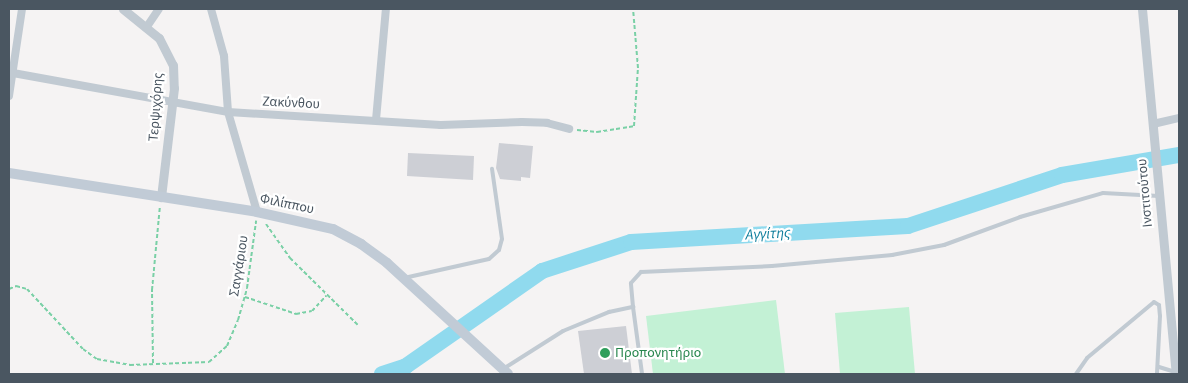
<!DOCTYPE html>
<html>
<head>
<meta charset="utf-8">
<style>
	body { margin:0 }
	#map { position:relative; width:1188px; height:383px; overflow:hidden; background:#f5f3f3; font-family:"Source Sans 3",sans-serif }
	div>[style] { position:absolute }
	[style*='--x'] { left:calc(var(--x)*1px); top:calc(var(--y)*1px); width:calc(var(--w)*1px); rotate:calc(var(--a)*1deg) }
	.green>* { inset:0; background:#c3f1d5 }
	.river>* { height:16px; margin:-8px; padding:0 8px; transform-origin:8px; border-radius:8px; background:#90daee }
	.building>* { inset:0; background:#cdcfd5 }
	.path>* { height:2px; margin-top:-1px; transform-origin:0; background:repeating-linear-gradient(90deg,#7ad0a6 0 4px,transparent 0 6.5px) }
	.service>* { height:4px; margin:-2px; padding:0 2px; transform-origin:2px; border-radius:2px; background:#c1cad2 }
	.minor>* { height:8px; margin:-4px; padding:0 4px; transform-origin:4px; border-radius:4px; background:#c1cad2 }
	.tertiary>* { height:9px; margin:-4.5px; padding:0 4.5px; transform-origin:4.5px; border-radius:4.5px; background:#c1cad2 }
	.secondary>* { height:10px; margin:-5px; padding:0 5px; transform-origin:5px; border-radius:5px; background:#c1cbd6 }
	.dots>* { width:14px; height:14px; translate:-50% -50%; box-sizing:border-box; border:2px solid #fff; border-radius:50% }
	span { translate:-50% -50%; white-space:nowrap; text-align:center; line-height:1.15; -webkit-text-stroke:4.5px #fff; paint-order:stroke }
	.street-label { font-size:14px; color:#4a5661 }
	.leisure-label { font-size:14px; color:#27864d }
	.left { translate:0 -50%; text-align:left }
	.water-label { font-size:15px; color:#0c7c9b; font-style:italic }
	.frame { position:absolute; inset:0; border:10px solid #4a5661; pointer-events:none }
</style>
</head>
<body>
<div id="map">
	<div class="green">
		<i style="clip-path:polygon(776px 300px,785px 374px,653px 374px,646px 316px)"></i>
		<i style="clip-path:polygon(909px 307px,915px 374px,840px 374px,835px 313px)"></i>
	</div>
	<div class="river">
		<i style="--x:382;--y:374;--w:25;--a:-18"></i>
		<i style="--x:406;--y:366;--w:166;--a:-34.9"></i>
		<i style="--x:542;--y:271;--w:94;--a:-18"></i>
		<i style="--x:631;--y:242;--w:277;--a:-3.3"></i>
		<i style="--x:908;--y:226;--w:162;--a:-18.3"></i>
		<i style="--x:1062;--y:175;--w:119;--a:-9.7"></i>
	</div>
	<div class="building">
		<i style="clip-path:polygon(499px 143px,533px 146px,530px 178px,521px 177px,521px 181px,500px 179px,496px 168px)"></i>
		<i style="clip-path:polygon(408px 153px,474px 156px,473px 180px,407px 176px)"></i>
		<i style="clip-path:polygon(626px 326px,632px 374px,584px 374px,578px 331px)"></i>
	</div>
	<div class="path">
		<i style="--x:577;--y:130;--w:20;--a:6"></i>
		<i style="--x:597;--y:132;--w:37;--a:-9"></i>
		<i style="--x:634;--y:126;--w:58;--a:-86.1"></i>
		<i style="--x:638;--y:68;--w:59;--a:-94.8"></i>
		<i style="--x:266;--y:224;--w:42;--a:54.8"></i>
		<i style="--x:290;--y:258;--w:95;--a:44.6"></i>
		<i style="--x:9;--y:289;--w:8;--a:-23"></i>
		<i style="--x:16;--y:286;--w:11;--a:15"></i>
		<i style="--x:27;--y:289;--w:82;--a:47"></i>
		<i style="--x:83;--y:349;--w:17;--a:36"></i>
		<i style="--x:97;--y:359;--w:34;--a:10"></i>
		<i style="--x:130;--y:365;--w:79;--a:-2.2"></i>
		<i style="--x:209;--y:362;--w:24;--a:-42"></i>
		<i style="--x:227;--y:346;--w:28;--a:-67"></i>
		<i style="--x:238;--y:320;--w:33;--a:-74"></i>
		<i style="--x:247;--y:288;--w:68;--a:-82.3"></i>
		<i style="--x:245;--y:297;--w:54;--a:18.4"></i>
		<i style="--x:296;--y:314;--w:16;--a:-11"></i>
		<i style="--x:312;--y:311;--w:21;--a:-47"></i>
		<i style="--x:153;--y:363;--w:73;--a:-90.8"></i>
		<i style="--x:152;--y:290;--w:84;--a:-84.6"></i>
	</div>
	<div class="service">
		<i style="--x:404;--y:278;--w:87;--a:-12.6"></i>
		<i style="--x:489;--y:259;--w:13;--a:-42"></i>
		<i style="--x:499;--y:250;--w:11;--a:-75"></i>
		<i style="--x:502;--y:239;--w:71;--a:-98.1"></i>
		<i style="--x:633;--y:307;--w:68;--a:82.3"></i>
		<i style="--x:1159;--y:367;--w:17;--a:17"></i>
		<i style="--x:503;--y:369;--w:71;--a:-32.3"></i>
		<i style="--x:563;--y:331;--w:50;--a:-22.4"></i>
		<i style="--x:609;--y:312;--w:25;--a:-12"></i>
		<i style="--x:633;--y:307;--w:24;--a:-95"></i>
		<i style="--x:631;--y:283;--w:15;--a:-48"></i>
		<i style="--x:641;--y:272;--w:131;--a:-2.6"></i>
		<i style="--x:772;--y:266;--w:121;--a:-5.2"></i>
		<i style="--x:892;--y:255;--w:53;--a:-10.9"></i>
		<i style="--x:944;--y:245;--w:81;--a:-20.2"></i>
		<i style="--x:1020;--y:217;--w:86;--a:-16.1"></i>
		<i style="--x:1103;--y:193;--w:56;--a:3.1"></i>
		<i style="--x:1076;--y:374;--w:19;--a:-55"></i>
		<i style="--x:1087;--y:358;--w:87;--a:-39.9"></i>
		<i style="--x:1154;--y:302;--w:6;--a:31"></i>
		<i style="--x:1159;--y:305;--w:11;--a:85"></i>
		<i style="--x:1160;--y:316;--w:58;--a:93"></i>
	</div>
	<div class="minor">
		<i style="--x:211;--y:9;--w:49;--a:74.5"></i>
		<i style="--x:224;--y:56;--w:56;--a:85.9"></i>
		<i style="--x:228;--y:112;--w:104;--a:73.8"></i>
		<i style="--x:146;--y:28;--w:23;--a:-56"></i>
		<i style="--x:13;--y:73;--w:219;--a:10.3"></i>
		<i style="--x:228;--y:112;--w:213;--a:3.5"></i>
		<i style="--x:441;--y:125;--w:81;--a:-2.1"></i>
		<i style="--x:522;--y:122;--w:25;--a:2"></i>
		<i style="--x:547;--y:123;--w:23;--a:15"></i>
		<i style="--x:9;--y:96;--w:88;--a:-81.5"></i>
		<i style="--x:376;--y:120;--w:111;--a:-84.9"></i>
		<i style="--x:1153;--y:124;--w:27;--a:-13"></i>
	</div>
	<div class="tertiary">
		<i style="--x:123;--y:9;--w:46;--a:38.9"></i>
		<i style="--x:159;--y:38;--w:30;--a:63"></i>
		<i style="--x:173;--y:65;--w:23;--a:88"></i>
		<i style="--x:174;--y:88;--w:110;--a:96.8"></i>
		<i style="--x:1142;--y:9;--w:367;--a:84.7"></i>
	</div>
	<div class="secondary">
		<i style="--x:9;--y:173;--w:251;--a:8.9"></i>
		<i style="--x:257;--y:212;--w:78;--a:12.6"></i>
		<i style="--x:333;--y:229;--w:32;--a:28"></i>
		<i style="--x:361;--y:244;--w:32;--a:36"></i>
		<i style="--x:387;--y:263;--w:164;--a:42.5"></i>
	</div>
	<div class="dots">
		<i style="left:605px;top:353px;background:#2e9e5b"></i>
	</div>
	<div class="street-label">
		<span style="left:291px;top:103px;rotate:3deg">Ζακύνθου</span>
		<span style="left:156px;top:107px;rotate:-86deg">Τερψιχόρης</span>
		<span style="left:1145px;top:193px;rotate:-95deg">Ινστιτούτου</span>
		<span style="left:287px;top:204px;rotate:12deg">Φιλίππου</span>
		<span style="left:239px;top:266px;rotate:-81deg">Σαγγάριου</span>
	</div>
	<div class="leisure-label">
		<span class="left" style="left:615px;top:353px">Προπονητήριο</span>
	</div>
	<div class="water-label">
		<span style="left:768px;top:234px;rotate:-3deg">Αγγίτης</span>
	</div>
	<div class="frame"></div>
</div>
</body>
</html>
